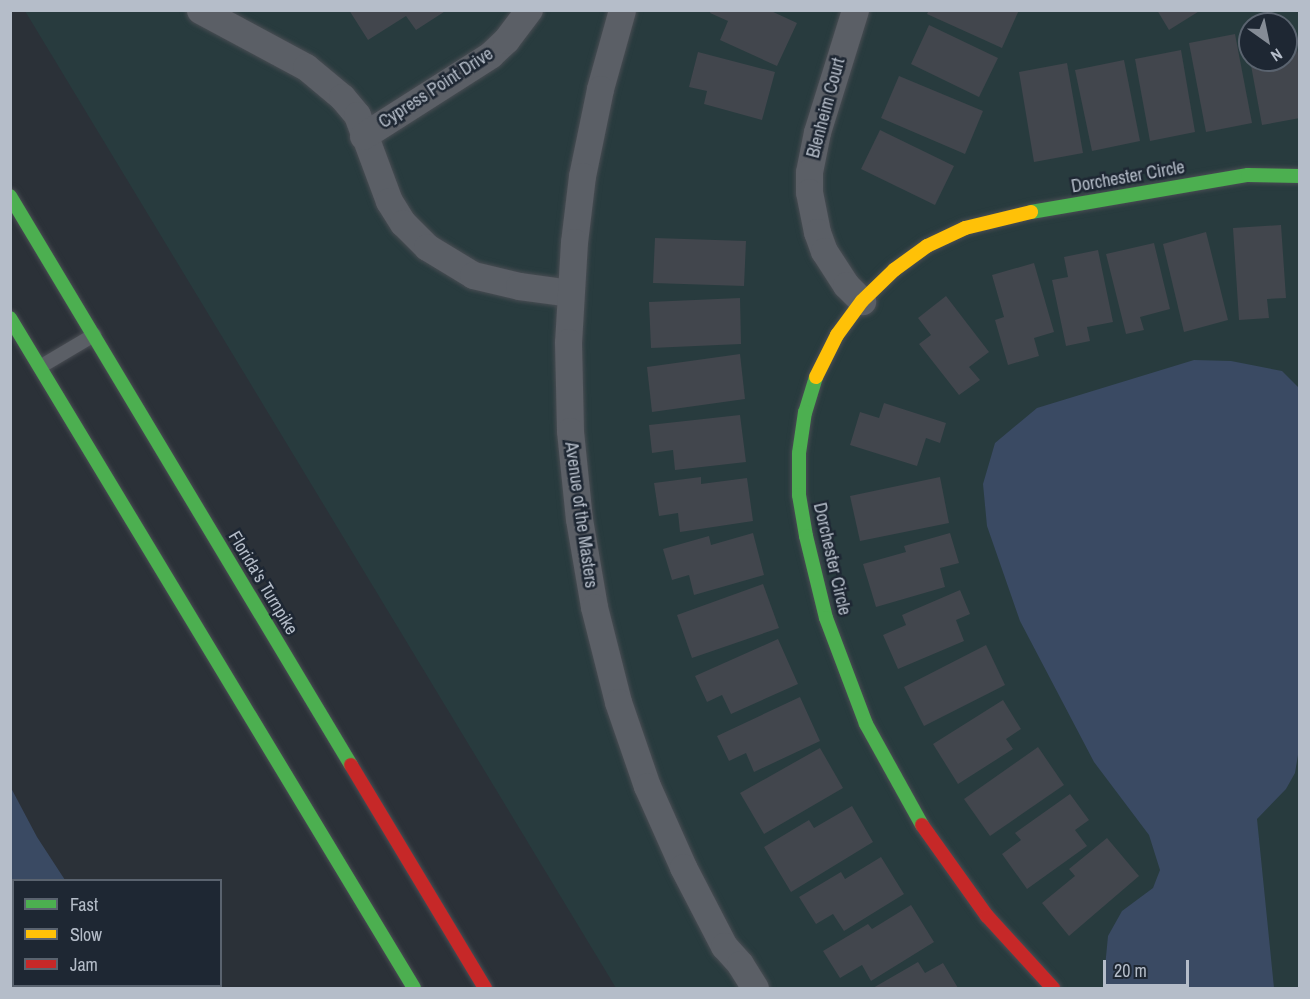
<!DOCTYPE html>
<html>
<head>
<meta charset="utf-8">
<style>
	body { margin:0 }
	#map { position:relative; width:1310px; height:999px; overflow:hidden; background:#2b3138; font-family:"Archivo Narrow",sans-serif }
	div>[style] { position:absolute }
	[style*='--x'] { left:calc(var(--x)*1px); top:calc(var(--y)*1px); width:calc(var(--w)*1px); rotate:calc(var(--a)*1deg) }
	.green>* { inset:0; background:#283b3e }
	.water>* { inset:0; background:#3a4a63 }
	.building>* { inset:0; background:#42464d }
	.roads { filter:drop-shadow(0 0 2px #494d53) drop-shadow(0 0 2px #494d53) }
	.lane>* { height:14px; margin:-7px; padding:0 7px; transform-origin:7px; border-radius:7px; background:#5b5f66 }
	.street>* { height:27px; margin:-13.5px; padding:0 13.5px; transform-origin:13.5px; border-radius:13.5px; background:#5b5f66 }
	.fast>* { height:14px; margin:-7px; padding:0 7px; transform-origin:7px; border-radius:7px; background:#4caf50 }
	.slow>* { height:14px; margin:-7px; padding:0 7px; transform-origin:7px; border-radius:7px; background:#ffc107 }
	.jam>* { height:14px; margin:-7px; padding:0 7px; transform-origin:7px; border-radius:7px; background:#c62828 }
	span { translate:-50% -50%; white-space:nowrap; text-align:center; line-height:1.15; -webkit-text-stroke:5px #1e2733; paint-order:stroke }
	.street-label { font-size:18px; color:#b5bdc9 }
	.frame { position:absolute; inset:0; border:12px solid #b5bdc9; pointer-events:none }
	.legend { position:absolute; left:12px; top:879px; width:210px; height:108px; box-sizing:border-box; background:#1e2733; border:2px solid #5a636f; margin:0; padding:8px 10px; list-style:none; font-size:18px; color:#b5bdc9 }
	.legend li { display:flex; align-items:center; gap:12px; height:30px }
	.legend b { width:30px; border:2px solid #5a636f }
	.north { position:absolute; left:1238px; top:12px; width:60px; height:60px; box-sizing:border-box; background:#1e2733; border:2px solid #5a636f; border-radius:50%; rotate:147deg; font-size:16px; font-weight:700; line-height:24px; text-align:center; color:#b5bdc9 }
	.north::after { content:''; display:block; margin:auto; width:21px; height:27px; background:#858c96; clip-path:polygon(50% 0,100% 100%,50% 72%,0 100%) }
	.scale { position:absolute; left:1103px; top:960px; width:86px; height:27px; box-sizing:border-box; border:3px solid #b5bdc9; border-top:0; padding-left:8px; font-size:18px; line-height:21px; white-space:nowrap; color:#b5bdc9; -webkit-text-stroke:4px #1e2733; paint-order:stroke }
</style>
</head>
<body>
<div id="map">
	<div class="green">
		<i style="clip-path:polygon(evenodd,25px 11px,1299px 11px,1299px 988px,616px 988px,25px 11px,1250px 24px,1286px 24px,1286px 60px,1250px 60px,1250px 24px)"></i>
	</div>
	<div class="water">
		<i style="clip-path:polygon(1194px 360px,1231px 361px,1282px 371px,1299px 388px,1299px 749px,1295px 773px,1286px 789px,1257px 819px,1274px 988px,1103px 988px,1108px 936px,1122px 911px,1153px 888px,1160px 870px,1149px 835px,1094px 762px,1020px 621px,987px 526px,983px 484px,995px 443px,1037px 408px)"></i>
		<i style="clip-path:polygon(10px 786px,37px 837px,65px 880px,14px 880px,14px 986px,91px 986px,92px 988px,11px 988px)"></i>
	</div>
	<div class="building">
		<i style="clip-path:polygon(349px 10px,447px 10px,416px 30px,406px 16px,368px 40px)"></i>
		<i style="clip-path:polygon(711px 10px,769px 10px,797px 23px,777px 66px,720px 40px,728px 21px,710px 13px)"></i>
		<i style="clip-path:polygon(929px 10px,1019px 10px,1002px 48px,927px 14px)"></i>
		<i style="clip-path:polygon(1157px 10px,1201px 10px,1169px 30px)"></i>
		<i style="clip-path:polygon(929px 25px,998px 58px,979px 97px,911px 64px)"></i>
		<i style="clip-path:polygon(1293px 27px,1300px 64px,1300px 118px,1262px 125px,1250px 60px,1286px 60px,1286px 29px)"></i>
		<i style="clip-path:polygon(1235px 34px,1252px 123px,1206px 132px,1189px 43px)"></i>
		<i style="clip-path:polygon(1181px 50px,1195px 132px,1150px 141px,1135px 59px)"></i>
		<i style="clip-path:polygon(698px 52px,775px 72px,762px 120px,704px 104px,707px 91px,689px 87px)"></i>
		<i style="clip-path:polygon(1124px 60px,1140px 141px,1092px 151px,1075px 70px)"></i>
		<i style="clip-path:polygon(1067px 63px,1083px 153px,1034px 162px,1019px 72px)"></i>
		<i style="clip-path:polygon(899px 76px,983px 111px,965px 154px,881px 118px)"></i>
		<i style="clip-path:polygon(880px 130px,954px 166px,935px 205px,861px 169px)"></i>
		<i style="clip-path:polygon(1281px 225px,1286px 298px,1267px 299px,1269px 318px,1239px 320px,1233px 228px)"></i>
		<i style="clip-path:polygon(1206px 232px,1228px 320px,1184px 332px,1163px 244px)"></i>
		<i style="clip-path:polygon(655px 238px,746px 241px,744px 286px,653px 283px)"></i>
		<i style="clip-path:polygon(1154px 243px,1170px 309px,1140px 317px,1144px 330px,1126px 334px,1106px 254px)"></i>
		<i style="clip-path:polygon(1098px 250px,1113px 322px,1087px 327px,1090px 341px,1066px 346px,1052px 280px,1068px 277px,1064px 257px)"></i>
		<i style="clip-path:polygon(1034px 263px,1054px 332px,1034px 338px,1039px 356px,1008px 365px,995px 320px,1004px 317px,992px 275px)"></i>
		<i style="clip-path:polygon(946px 296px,989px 352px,969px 367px,980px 380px,959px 395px,919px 344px,931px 335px,918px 318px)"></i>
		<i style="clip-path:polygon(740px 298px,741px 344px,651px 348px,649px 302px)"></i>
		<i style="clip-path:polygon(740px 354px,745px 399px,652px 412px,647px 367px)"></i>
		<i style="clip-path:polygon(884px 403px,946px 423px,940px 443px,926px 438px,917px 466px,850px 445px,860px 412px,879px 418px)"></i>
		<i style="clip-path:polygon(740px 415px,746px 462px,675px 470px,673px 450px,652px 453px,649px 425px)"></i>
		<i style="clip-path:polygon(701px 477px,701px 484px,747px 478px,753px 521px,680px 532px,678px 513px,659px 516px,654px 483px)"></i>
		<i style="clip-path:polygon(940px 477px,949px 523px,860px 541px,850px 496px)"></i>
		<i style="clip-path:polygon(753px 533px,764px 575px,694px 595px,689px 575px,672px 580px,663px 549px,709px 536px,711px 545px)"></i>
		<i style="clip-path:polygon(950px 533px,959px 563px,940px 568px,945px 587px,876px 607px,863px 564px,906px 552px,904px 546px)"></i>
		<i style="clip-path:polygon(763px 584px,779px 628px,692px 658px,677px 615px)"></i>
		<i style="clip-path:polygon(960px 590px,970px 614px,956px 620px,964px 641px,898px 669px,883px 635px,906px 625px,902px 615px)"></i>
		<i style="clip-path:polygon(778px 639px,798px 684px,731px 714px,722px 695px,707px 702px,695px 676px)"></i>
		<i style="clip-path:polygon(986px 645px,1005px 685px,924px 726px,904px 687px)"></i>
		<i style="clip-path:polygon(800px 697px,820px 741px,754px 772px,746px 753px,729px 761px,717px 736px)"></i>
		<i style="clip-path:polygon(1003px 700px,1021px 729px,1006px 739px,1013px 749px,958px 784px,933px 744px)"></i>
		<i style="clip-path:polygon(1038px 747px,1064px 785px,990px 836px,964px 799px)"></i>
		<i style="clip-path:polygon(820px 748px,843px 788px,764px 834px,740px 793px)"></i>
		<i style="clip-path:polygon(1070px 794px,1089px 820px,1075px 830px,1087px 846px,1027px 889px,1002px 854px,1021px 840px,1015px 833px)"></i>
		<i style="clip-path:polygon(852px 806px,873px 842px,791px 892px,764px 847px,809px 820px,814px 828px)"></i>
		<i style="clip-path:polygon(1107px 838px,1139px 876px,1069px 936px,1042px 903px,1075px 876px,1069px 869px)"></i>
		<i style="clip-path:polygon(881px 857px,904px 894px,844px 931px,833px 914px,816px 924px,799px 897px,841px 872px,845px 879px)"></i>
		<i style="clip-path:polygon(911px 905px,934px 942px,871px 981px,862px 965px,840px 978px,823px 951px,868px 924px,872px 929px)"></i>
		<i style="clip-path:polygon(918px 962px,925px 973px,943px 963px,958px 988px,873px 988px)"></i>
	</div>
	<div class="roads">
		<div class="lane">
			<i style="--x:40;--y:367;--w:63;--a:-30.7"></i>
		</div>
		<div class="street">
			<i style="--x:200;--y:10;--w:120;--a:28.3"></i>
			<i style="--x:306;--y:67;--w:47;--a:39.8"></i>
			<i style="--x:342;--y:97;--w:23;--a:50"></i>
			<i style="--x:357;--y:115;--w:92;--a:69.6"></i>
			<i style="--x:389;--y:201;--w:26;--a:58"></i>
			<i style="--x:403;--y:223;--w:34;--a:45"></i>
			<i style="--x:427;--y:247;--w:54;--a:31.3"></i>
			<i style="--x:473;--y:275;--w:47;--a:13.4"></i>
			<i style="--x:519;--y:286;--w:51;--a:7.8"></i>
			<i style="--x:622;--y:10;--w:82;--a:105.6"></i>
			<i style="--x:600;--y:89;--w:89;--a:101.7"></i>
			<i style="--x:582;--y:176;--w:66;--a:96.9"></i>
			<i style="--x:574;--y:242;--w:100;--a:93.4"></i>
			<i style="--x:568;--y:342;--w:89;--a:88.7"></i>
			<i style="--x:570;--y:431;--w:88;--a:84.2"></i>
			<i style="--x:579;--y:519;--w:89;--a:80.3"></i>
			<i style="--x:594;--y:607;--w:98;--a:75.8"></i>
			<i style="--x:618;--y:702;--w:89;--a:71"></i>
			<i style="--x:647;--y:786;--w:89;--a:66"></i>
			<i style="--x:683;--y:867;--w:89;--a:62.6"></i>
			<i style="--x:724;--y:946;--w:24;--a:48"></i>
			<i style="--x:740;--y:964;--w:28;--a:58"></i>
			<i style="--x:855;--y:10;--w:128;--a:107.3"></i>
			<i style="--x:817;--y:132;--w:41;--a:101.3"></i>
			<i style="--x:809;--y:172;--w:20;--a:90"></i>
			<i style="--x:809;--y:192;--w:41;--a:78.7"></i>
			<i style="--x:817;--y:232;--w:20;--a:70"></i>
			<i style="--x:824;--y:251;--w:40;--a:57.1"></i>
			<i style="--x:846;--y:285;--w:23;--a:45"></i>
			<i style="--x:363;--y:136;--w:151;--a:-32.5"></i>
			<i style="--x:490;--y:55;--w:22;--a:-43"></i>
			<i style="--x:506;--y:40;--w:38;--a:-53"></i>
		</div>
		<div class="fast">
			<i style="--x:10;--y:196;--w:663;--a:59.07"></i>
			<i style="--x:1031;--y:212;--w:220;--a:-9.7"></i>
			<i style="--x:1248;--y:175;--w:52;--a:1.1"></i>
			<i style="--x:10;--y:318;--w:782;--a:58.91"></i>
			<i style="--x:816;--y:377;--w:37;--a:107"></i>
			<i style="--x:805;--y:412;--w:41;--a:98.3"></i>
			<i style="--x:799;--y:453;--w:42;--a:90"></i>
			<i style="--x:799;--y:495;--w:42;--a:80.3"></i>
			<i style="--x:806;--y:536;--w:84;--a:76.3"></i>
			<i style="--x:826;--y:618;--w:113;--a:69.3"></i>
			<i style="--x:866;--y:724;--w:115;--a:61"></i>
		</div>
		<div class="slow">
			<i style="--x:816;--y:377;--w:47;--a:-63.4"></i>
			<i style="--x:837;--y:335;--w:42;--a:-53.7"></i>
			<i style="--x:862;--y:301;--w:45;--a:-44.1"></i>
			<i style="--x:894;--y:270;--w:41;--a:-36"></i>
			<i style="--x:927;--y:246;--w:42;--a:-25.3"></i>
			<i style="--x:965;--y:228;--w:68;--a:-13.6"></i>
		</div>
		<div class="jam">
			<i style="--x:351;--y:765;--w:260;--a:59"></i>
			<i style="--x:922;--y:825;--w:112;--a:54.5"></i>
			<i style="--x:987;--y:916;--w:98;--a:47.5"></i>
		</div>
	</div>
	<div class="street-label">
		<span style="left:436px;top:88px;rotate:-33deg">Cypress Point Drive</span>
		<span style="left:826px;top:108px;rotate:-75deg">Blenheim Court</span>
		<span style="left:1128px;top:177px;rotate:-10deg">Dorchester Circle</span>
		<span style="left:581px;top:515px;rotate:82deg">Avenue of the Masters</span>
		<span style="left:832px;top:559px;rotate:77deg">Dorchester Circle</span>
		<span style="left:263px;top:583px;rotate:59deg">Florida's Turnpike</span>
	</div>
	<div class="frame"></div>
	<ul class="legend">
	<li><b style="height:8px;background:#4caf50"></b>Fast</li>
	<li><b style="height:8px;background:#ffc107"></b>Slow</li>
	<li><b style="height:8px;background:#c62828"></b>Jam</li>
	</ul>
	<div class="north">N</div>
	<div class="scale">20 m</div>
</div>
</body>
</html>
